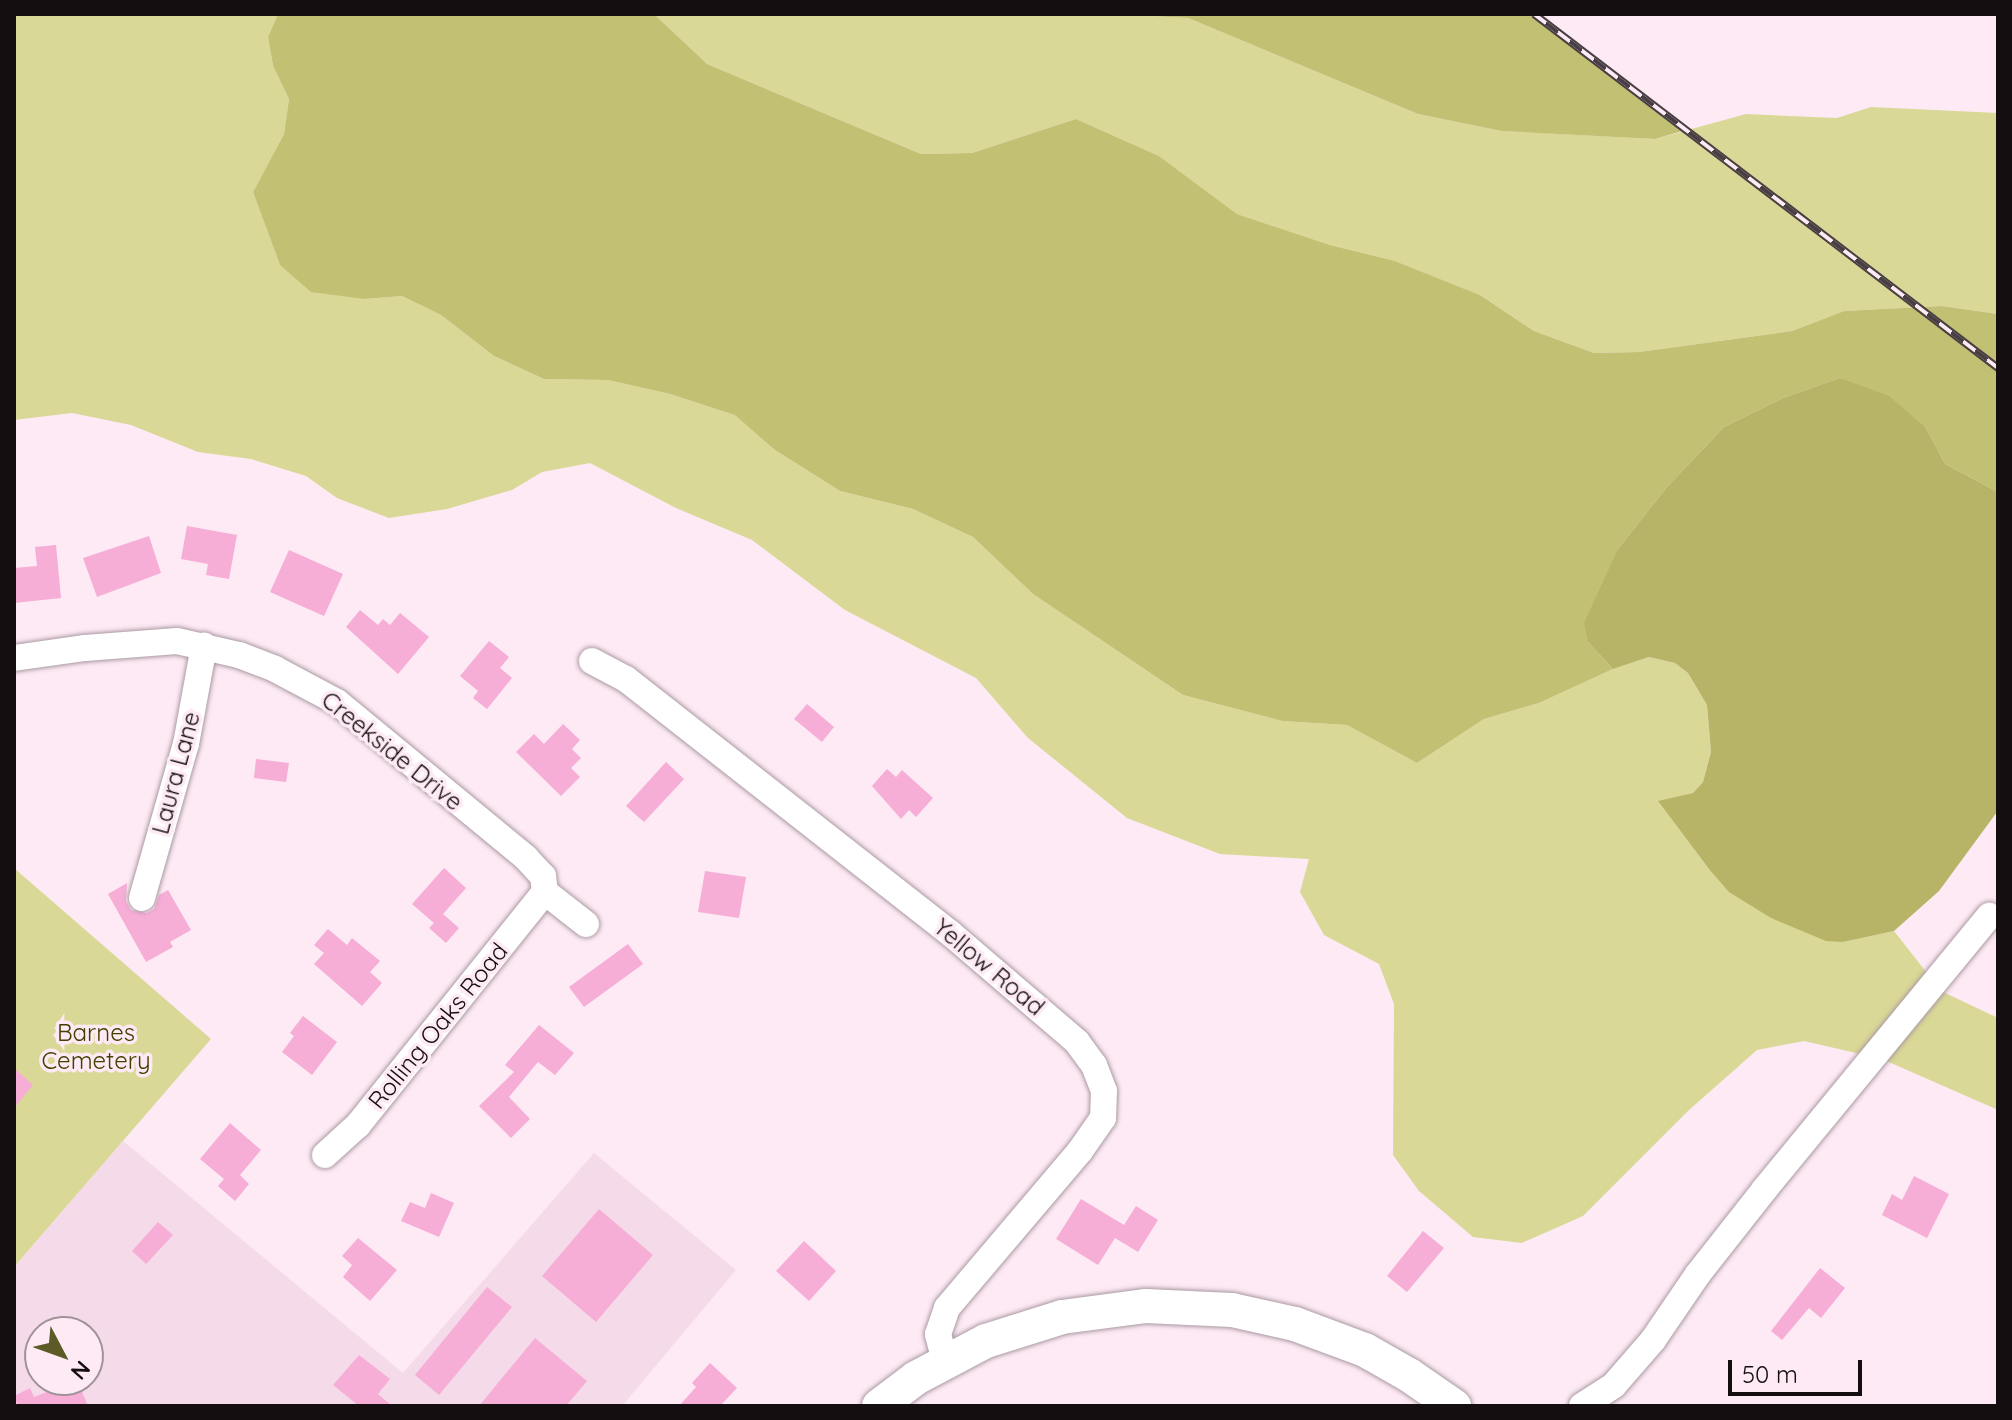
<!DOCTYPE html>
<html>
<head>
<meta charset="utf-8">
<style>
	body { margin:0 }
	#map { position:relative; width:2012px; height:1420px; overflow:hidden; background:#fdeaf4; font-family:Quicksand,sans-serif }
	div>[style] { position:absolute }
	[style*='--x'] { left:calc(var(--x)*1px); top:calc(var(--y)*1px); width:calc(var(--w)*1px); rotate:calc(var(--a)*1deg) }
	.built>* { inset:0; background:#f5dbe9 }
	.green>* { inset:0; background:#dad896 }
	.forest>* { inset:0; background:#c2c073 }
	.water>* { inset:0; background:#b7b468 }
	.building>* { inset:0; background:#f6add6 }
	.roads { filter:drop-shadow(0 0 2px #ab9aa3) drop-shadow(0 0 2px #ab9aa3) }
	.minor>* { height:26px; margin:-13px; padding:0 13px; transform-origin:13px; border-radius:13px; background:#fff }
	.major>* { height:34px; margin:-17px; padding:0 17px; transform-origin:17px; border-radius:17px; background:#fff }
	.rail>* { height:8px; margin-top:-4px; transform-origin:0; background:repeating-linear-gradient(90deg,#fdeaf4 0 15px,#483f44 0 30px); box-sizing:border-box; border-block:2px solid #483f44 }
	span { translate:-50% -50%; white-space:nowrap; text-align:center; line-height:1.15; -webkit-text-stroke:7px #fdeaf4; paint-order:stroke }
	.street-label { font-size:24px; color:#140e11 }
	.park-label { font-size:24px; color:#423f00 }
	.frame { position:absolute; inset:0; border:16px solid #140e11; pointer-events:none }
	.north { position:absolute; left:24px; top:1316px; width:80px; height:80px; box-sizing:border-box; background:#fdeaf4; border:2px solid #a09299; border-radius:50%; rotate:131deg; font-size:22px; font-weight:700; line-height:32px; text-align:center; color:#140e11 }
	.north::after { content:''; display:block; margin:auto; width:28px; height:36px; background:#5c5a26; clip-path:polygon(50% 0,100% 100%,50% 72%,0 100%) }
	.scale { position:absolute; left:1728px; top:1360px; width:134px; height:36px; box-sizing:border-box; border:4px solid #140e11; border-top:0; padding-left:10px; font-size:24px; line-height:28px; white-space:nowrap; color:#140e11; -webkit-text-stroke:6px #fdeaf4; paint-order:stroke }
</style>
</head>
<body>
<div id="map">
	<div class="built">
		<i style="clip-path:polygon(evenodd,123px 1141px,403px 1373px,594px 1153px,736px 1270px,622px 1406px,14px 1406px,14px 1267px,123px 1141px,40px 1332px,88px 1332px,88px 1380px,40px 1380px,40px 1332px)"></i>
	</div>
	<div class="green">
		<i style="clip-path:polygon(14px 14px,278px 14px,268px 37px,273px 66px,289px 99px,284px 134px,253px 192px,280px 265px,365px 299px,402px 296px,441px 315px,494px 356px,544px 379px,608px 380px,670px 394px,736px 415px,775px 450px,840px 491px,913px 509px,973px 537px,1033px 594px,1183px 695px,1282px 721px,1347px 725px,1417px 763px,1484px 719px,1539px 703px,1613px 669px,1649px 657px,1675px 663px,1688px 673px,1707px 705px,1711px 752px,1703px 782px,1693px 793px,1659px 802px,1709px 869px,1771px 918px,1843px 942px,1894px 931px,1941px 991px,1998px 1018px,1998px 1110px,1882px 1059px,1804px 1041px,1757px 1050px,1689px 1110px,1583px 1216px,1522px 1243px,1473px 1237px,1419px 1191px,1393px 1155px,1394px 1004px,1379px 964px,1324px 935px,1300px 892px,1309px 859px,1220px 854px,1127px 818px,1028px 738px,976px 678px,845px 610px,752px 540px,676px 508px,590px 463px,542px 472px,512px 490px,447px 509px,389px 518px,337px 498px,306px 476px,251px 459px,198px 452px,131px 425px,72px 413px,14px 420px)"></i>
		<i style="clip-path:polygon(654px 14px,1109px 14px,1188px 18px,1418px 114px,1503px 131px,1655px 139px,1746px 114px,1837px 118px,1871px 107px,1998px 113px,1998px 314px,1942px 306px,1844px 311px,1792px 331px,1639px 352px,1594px 353px,1534px 331px,1480px 295px,1395px 261px,1330px 245px,1237px 214px,1159px 156px,1076px 119px,972px 153px,921px 154px,707px 64px)"></i>
		<i style="clip-path:polygon(14px 868px,211px 1039px,14px 1267px)"></i>
	</div>
	<div class="forest">
		<i style="clip-path:polygon(278px 14px,654px 14px,707px 64px,921px 154px,972px 153px,1076px 119px,1159px 156px,1237px 214px,1330px 245px,1395px 261px,1480px 295px,1534px 331px,1594px 353px,1639px 352px,1792px 331px,1844px 311px,1942px 306px,1998px 314px,1998px 492px,1945px 464px,1926px 428px,1840px 378px,1783px 398px,1724px 427px,1667px 487px,1618px 549px,1588px 642px,1613px 669px,1539px 703px,1484px 719px,1417px 763px,1347px 725px,1282px 721px,1183px 695px,1033px 594px,973px 537px,913px 509px,840px 491px,775px 450px,735px 415px,670px 394px,608px 380px,544px 379px,494px 356px,441px 315px,402px 296px,365px 299px,311px 292px,280px 265px,253px 192px,284px 134px,289px 99px,273px 66px,268px 37px)"></i>
		<i style="clip-path:polygon(1109px 14px,1530px 14px,1682px 131px,1655px 139px,1502px 131px,1418px 114px,1188px 18px)"></i>
	</div>
	<div class="water">
		<i style="clip-path:polygon(1840px 378px,1889px 396px,1926px 428px,1945px 464px,1998px 492px,1997px 812px,1939px 891px,1894px 931px,1843px 942px,1826px 941px,1771px 918px,1729px 892px,1709px 869px,1658px 801px,1693px 793px,1703px 782px,1711px 752px,1707px 705px,1688px 673px,1675px 663px,1649px 657px,1613px 669px,1588px 642px,1584px 623px,1618px 549px,1667px 487px,1724px 427px,1783px 398px)"></i>
	</div>
	<div class="building">
		<i style="clip-path:polygon(187px 526px,237px 535px,229px 579px,206px 575px,208px 564px,181px 559px)"></i>
		<i style="clip-path:polygon(149px 536px,161px 573px,97px 597px,83px 558px)"></i>
		<i style="clip-path:polygon(56px 545px,61px 598px,14px 603px,14px 568px,37px 566px,35px 547px)"></i>
		<i style="clip-path:polygon(289px 550px,343px 574px,324px 616px,270px 592px)"></i>
		<i style="clip-path:polygon(360px 610px,378px 625px,383px 619px,390px 625px,400px 613px,429px 637px,398px 674px,346px 627px)"></i>
		<i style="clip-path:polygon(489px 641px,509px 657px,500px 668px,512px 678px,487px 709px,473px 698px,478px 691px,460px 676px)"></i>
		<i style="clip-path:polygon(807px 704px,834px 727px,822px 742px,794px 719px)"></i>
		<i style="clip-path:polygon(563px 724px,580px 740px,572px 749px,581px 758px,571px 768px,580px 777px,561px 796px,516px 752px,534px 734px,544px 744px)"></i>
		<i style="clip-path:polygon(256px 759px,289px 763px,286px 782px,254px 778px)"></i>
		<i style="clip-path:polygon(666px 762px,684px 779px,644px 822px,626px 806px)"></i>
		<i style="clip-path:polygon(887px 769px,896px 777px,902px 770px,933px 798px,916px 817px,909px 810px,901px 819px,872px 786px)"></i>
		<i style="clip-path:polygon(444px 868px,466px 888px,443px 914px,459px 928px,446px 943px,429px 928px,434px 923px,412px 904px)"></i>
		<i style="clip-path:polygon(705px 871px,746px 877px,739px 918px,698px 912px)"></i>
		<i style="clip-path:polygon(127px 883px,126px 901px,131px 910px,147px 913px,154px 909px,159px 895px,168px 890px,191px 930px,170px 942px,173px 947px,146px 962px,108px 894px)"></i>
		<i style="clip-path:polygon(328px 929px,347px 945px,352px 938px,380px 961px,370px 972px,382px 983px,362px 1006px,314px 964px,324px 953px,314px 945px)"></i>
		<i style="clip-path:polygon(628px 944px,643px 964px,584px 1007px,569px 987px)"></i>
		<i style="clip-path:polygon(303px 1016px,337px 1042px,312px 1075px,282px 1052px,294px 1036px,290px 1033px)"></i>
		<i style="clip-path:polygon(539px 1025px,574px 1053px,555px 1075px,538px 1062px,509px 1097px,530px 1119px,511px 1138px,479px 1106px,514px 1072px,505px 1065px)"></i>
		<i style="clip-path:polygon(14px 1068px,33px 1085px,14px 1108px)"></i>
		<i style="clip-path:polygon(230px 1123px,261px 1150px,240px 1175px,249px 1184px,235px 1201px,218px 1186px,224px 1179px,200px 1159px)"></i>
		<i style="clip-path:polygon(1914px 1176px,1949px 1194px,1927px 1238px,1882px 1215px,1892px 1194px,1902px 1200px)"></i>
		<i style="clip-path:polygon(431px 1193px,454px 1203px,439px 1237px,401px 1221px,410px 1202px,425px 1208px)"></i>
		<i style="clip-path:polygon(1081px 1199px,1124px 1225px,1136px 1206px,1158px 1220px,1138px 1252px,1115px 1238px,1098px 1265px,1056px 1239px)"></i>
		<i style="clip-path:polygon(599px 1209px,653px 1255px,596px 1322px,542px 1276px)"></i>
		<i style="clip-path:polygon(158px 1222px,173px 1235px,146px 1264px,132px 1251px)"></i>
		<i style="clip-path:polygon(1423px 1231px,1444px 1248px,1407px 1292px,1387px 1276px)"></i>
		<i style="clip-path:polygon(358px 1238px,397px 1270px,370px 1301px,343px 1277px,352px 1265px,342px 1256px)"></i>
		<i style="clip-path:polygon(804px 1241px,836px 1271px,809px 1301px,776px 1271px)"></i>
		<i style="clip-path:polygon(1820px 1268px,1845px 1288px,1821px 1318px,1809px 1308px,1782px 1340px,1771px 1331px)"></i>
		<i style="clip-path:polygon(487px 1287px,512px 1307px,439px 1395px,415px 1375px)"></i>
		<i style="clip-path:polygon(535px 1338px,587px 1381px,566px 1406px,479px 1406px)"></i>
		<i style="clip-path:polygon(359px 1355px,390px 1379px,378px 1394px,392px 1406px,359px 1406px,333px 1385px)"></i>
		<i style="clip-path:polygon(710px 1363px,737px 1388px,720px 1406px,679px 1406px,696px 1387px,692px 1383px)"></i>
		<i style="clip-path:polygon(77px 1380px,88px 1406px,14px 1406px,17px 1404px,14px 1396px,30px 1388px,34px 1397px)"></i>
	</div>
	<div class="roads">
		<div class="minor">
			<i style="--x:14;--y:658;--w:72;--a:-8"></i>
			<i style="--x:85;--y:648;--w:92;--a:-4.4"></i>
			<i style="--x:177;--y:641;--w:64;--a:12.7"></i>
			<i style="--x:239;--y:655;--w:39;--a:21"></i>
			<i style="--x:275;--y:669;--w:70;--a:28"></i>
			<i style="--x:337;--y:702;--w:245;--a:39.5"></i>
			<i style="--x:526;--y:858;--w:25;--a:47"></i>
			<i style="--x:543;--y:876;--w:16;--a:83"></i>
			<i style="--x:545;--y:892;--w:52;--a:38"></i>
			<i style="--x:592;--y:661;--w:38;--a:28"></i>
			<i style="--x:626;--y:679;--w:412;--a:38.1"></i>
			<i style="--x:950;--y:933;--w:167;--a:40.6"></i>
			<i style="--x:1077;--y:1042;--w:29;--a:54"></i>
			<i style="--x:1094;--y:1065;--w:28;--a:69"></i>
			<i style="--x:1104;--y:1091;--w:27;--a:92"></i>
			<i style="--x:1103;--y:1118;--w:40;--a:124.9"></i>
			<i style="--x:1080;--y:1151;--w:206;--a:130.3"></i>
			<i style="--x:947;--y:1308;--w:28;--a:109"></i>
			<i style="--x:938;--y:1334;--w:29;--a:76"></i>
			<i style="--x:142;--y:898;--w:160;--a:-74.1"></i>
			<i style="--x:186;--y:744;--w:100;--a:-79.6"></i>
			<i style="--x:325;--y:1155;--w:45;--a:-42.3"></i>
			<i style="--x:358;--y:1125;--w:299;--a:-51.3"></i>
			<i style="--x:1582;--y:1406;--w:38;--a:-33"></i>
			<i style="--x:1614;--y:1385;--w:60;--a:-49.1"></i>
			<i style="--x:1653;--y:1340;--w:80;--a:-55.7"></i>
			<i style="--x:1698;--y:1274;--w:107;--a:-51.8"></i>
			<i style="--x:1764;--y:1190;--w:355;--a:-50.6"></i>
		</div>
		<div class="major">
			<i style="--x:879;--y:1406;--w:46;--a:-37.1"></i>
			<i style="--x:916;--y:1378;--w:79;--a:-27.9"></i>
			<i style="--x:986;--y:1341;--w:80;--a:-17.5"></i>
			<i style="--x:1062;--y:1317;--w:85;--a:-7.5"></i>
			<i style="--x:1146;--y:1306;--w:86;--a:2.7"></i>
			<i style="--x:1232;--y:1310;--w:65;--a:12.5"></i>
			<i style="--x:1295;--y:1324;--w:75;--a:20.4"></i>
			<i style="--x:1365;--y:1350;--w:51;--a:29.6"></i>
			<i style="--x:1409;--y:1375;--w:55;--a:34.6"></i>
		</div>
	</div>
	<div class="rail">
		<i style="--x:1534;--y:14;--w:584;--a:37.34"></i>
	</div>
	<div class="street-label">
		<span style="left:392px;top:751px;rotate:39deg">Creekside Drive</span>
		<span style="left:176px;top:773px;rotate:-75deg">Laura Lane</span>
		<span style="left:989px;top:967px;rotate:40deg">Yellow Road</span>
		<span style="left:438px;top:1026px;rotate:-51deg">Rolling Oaks Road</span>
	</div>
	<div class="park-label">
		<span style="left:96px;top:1047px">Barnes<br>Cemetery</span>
	</div>
	<div class="frame"></div>
	<div class="north">N</div>
	<div class="scale">50 m</div>
</div>
</body>
</html>
